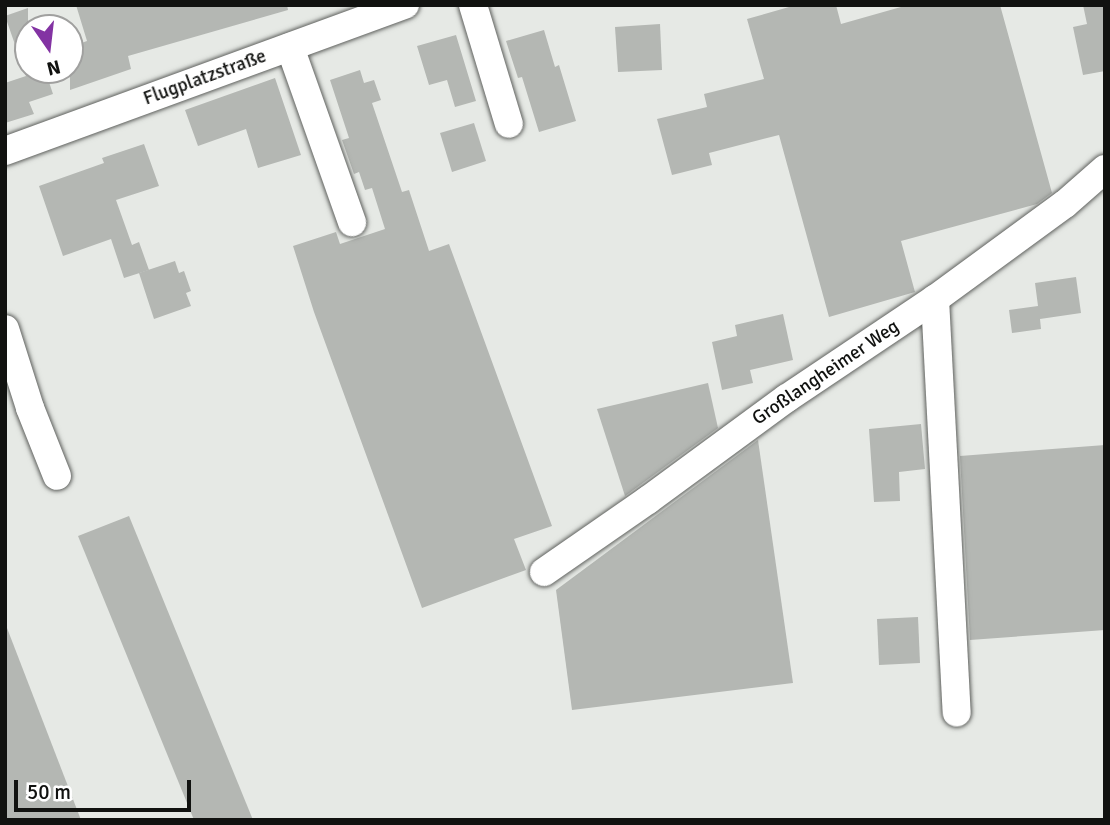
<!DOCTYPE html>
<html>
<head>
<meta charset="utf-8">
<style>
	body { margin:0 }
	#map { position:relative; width:1110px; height:825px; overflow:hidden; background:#e6e9e5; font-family:Signika,sans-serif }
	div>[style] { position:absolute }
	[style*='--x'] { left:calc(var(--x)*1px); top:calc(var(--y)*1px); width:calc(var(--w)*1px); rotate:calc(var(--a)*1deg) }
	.building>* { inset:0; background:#b4b7b3 }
	.roads { filter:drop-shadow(0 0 2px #5f615e) drop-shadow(0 0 2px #5f615e) }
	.minor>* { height:28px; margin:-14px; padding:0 14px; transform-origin:14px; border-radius:14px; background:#fff }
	span { translate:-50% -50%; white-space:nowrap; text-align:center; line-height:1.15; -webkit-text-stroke:5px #fff; paint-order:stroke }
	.street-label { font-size:19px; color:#111210 }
	.frame { position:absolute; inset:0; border:7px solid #111210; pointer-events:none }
	.north { position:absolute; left:14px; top:14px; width:70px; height:70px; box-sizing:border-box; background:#fff; border:2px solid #a0a09f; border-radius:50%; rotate:166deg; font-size:19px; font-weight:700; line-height:28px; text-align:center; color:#111210 }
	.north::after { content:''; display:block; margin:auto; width:24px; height:32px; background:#8333a3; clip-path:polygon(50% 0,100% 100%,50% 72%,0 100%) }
	.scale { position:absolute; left:14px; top:780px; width:177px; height:32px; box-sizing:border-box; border:4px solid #111210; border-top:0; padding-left:9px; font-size:21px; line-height:24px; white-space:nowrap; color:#111210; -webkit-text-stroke:5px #fff; paint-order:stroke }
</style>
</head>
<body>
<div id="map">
	<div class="building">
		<i style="clip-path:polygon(76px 5px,287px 5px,288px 10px,128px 56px,131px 69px,70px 90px,70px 47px,87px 41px)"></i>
		<i style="clip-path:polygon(796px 5px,836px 5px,841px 24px,908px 5px,1000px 5px,1052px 193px,1037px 204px,901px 241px,915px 292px,829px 317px,779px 135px,709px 153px,712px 165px,672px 175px,657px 119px,707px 107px,704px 94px,764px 79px,747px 19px)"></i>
		<i style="clip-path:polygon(1083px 5px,1105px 5px,1105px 71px,1083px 75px,1073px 27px,1087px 24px)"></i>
		<i style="clip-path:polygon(28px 8px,28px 70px,45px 70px,53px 94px,29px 102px,34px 114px,5px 123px,5px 83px,26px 76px,5px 16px)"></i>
		<i style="clip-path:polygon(660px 24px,662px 70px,618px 72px,615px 27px)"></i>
		<i style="clip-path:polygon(544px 30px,555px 67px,559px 65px,576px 121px,539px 132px,522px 77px,518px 78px,506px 41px)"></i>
		<i style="clip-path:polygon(456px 35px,476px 101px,455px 107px,447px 80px,429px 85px,417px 46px)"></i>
		<i style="clip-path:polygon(360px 70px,364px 83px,374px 80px,381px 100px,372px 103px,402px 192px,409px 190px,429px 251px,449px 244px,552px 526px,514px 539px,526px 570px,422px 608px,314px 312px,293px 246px,336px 232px,340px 244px,385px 229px,372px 188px,365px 190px,359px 172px,354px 174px,342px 140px,349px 138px,330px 80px)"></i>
		<i style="clip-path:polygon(275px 78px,301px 155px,258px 168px,246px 129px,198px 146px,185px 110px)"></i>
		<i style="clip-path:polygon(474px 123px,486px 161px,452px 172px,440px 133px)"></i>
		<i style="clip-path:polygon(144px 144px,159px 186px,116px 200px,132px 245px,139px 242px,149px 270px,124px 278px,111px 239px,63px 256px,39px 186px,104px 163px,102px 158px)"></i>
		<i style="clip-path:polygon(175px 261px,179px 273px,184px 271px,191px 291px,186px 293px,191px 306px,154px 319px,139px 273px)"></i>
		<i style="clip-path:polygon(1076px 277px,1081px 313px,1040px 319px,1041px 329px,1012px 333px,1009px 310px,1038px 306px,1035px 283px)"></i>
		<i style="clip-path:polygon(783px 314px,793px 360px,750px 370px,753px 383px,722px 390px,712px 342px,737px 336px,735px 325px)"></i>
		<i style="clip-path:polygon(708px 383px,718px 428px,625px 496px,597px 409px)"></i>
		<i style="clip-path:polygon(921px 424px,925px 469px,899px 472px,900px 501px,874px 502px,869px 429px)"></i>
		<i style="clip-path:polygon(758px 440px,793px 683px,572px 710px,556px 590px)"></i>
		<i style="clip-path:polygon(1105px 445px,1105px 630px,970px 640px,960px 456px)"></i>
		<i style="clip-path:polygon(129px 516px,253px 820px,194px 820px,78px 536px)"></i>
		<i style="clip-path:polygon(918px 617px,920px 663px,879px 665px,877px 619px)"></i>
		<i style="clip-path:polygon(7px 628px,81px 820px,5px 820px)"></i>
	</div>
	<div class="roads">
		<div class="minor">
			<i style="--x:473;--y:5;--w:124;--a:73.2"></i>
			<i style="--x:290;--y:47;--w:186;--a:70.5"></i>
			<i style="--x:5;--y:151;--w:426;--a:-20.1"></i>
			<i style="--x:935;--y:299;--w:414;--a:87"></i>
			<i style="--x:5;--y:329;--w:83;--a:72.4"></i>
			<i style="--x:30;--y:408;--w:73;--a:68.3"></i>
			<i style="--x:544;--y:572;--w:126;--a:-34.7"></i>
			<i style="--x:648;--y:500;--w:172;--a:-36.3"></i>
			<i style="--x:787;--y:398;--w:178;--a:-33.8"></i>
			<i style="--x:935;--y:299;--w:161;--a:-36.2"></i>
			<i style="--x:1065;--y:204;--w:53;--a:-41.2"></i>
		</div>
	</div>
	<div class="street-label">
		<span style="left:205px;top:78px;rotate:-20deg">Flugplatzstraße</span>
		<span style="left:826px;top:373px;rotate:-34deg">Großlangheimer Weg</span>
	</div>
	<div class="frame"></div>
	<div class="north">N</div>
	<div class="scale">50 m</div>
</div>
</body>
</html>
